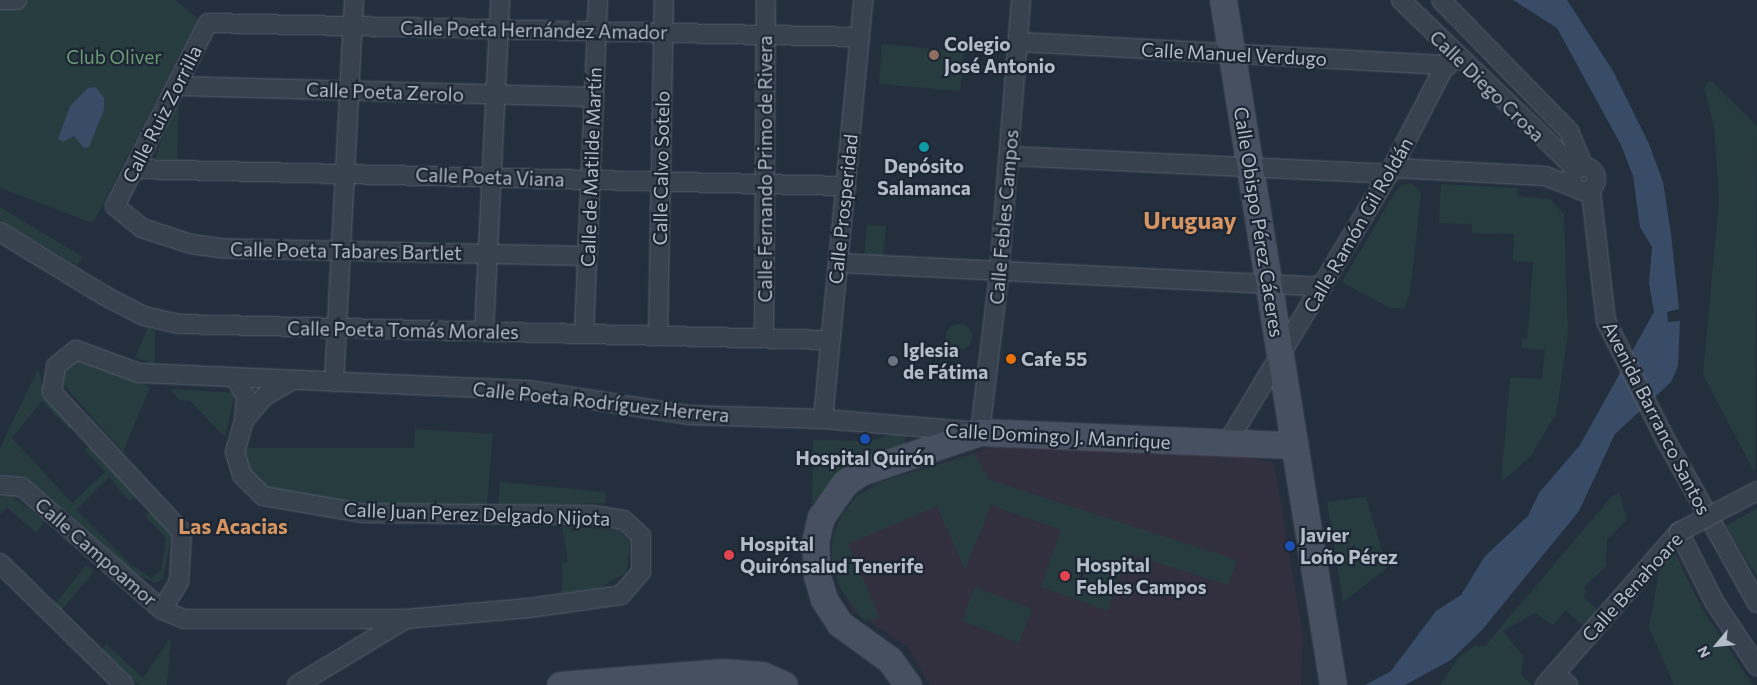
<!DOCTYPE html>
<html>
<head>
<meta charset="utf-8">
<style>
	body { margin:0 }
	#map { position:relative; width:1757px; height:685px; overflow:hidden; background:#242f3e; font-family:Commissioner,sans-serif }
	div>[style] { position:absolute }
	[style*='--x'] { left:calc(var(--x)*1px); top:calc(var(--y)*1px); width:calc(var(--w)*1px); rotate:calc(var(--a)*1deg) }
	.medical>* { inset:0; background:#32303f }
	.green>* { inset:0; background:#263c3f }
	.round { border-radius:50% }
	.water>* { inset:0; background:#394c67 }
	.roads { filter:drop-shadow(0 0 1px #565f6c) drop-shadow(0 0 1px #565f6c) }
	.street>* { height:18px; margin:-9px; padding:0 9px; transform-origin:9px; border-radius:9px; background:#38414e }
	.street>.ring { margin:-9px; padding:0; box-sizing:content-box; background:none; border:18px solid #38414e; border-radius:50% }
	.secondary>* { height:25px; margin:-12.5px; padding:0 12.5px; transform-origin:12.5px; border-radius:12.5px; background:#465061 }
	.bridges { filter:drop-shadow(0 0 1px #565f6c) drop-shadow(0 0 1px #565f6c) }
	.street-bridge>* { height:18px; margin:-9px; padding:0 9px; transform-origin:9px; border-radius:9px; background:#38414e }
	.dots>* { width:14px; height:14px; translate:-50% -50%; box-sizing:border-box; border:2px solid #1d2633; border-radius:50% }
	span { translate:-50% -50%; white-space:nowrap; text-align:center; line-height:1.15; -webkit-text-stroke:4.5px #1d2633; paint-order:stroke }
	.street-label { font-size:19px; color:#b4bcc9 }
	.poi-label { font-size:19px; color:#b4bcc9; font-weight:700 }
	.left { translate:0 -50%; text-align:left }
	.park-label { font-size:19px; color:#6b9a76 }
	.quarter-label { font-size:21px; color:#d59563; font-weight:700 }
	.district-label { font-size:24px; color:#d59563; font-weight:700 }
	.north { position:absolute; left:1692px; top:620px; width:50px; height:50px; -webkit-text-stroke:4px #1d2633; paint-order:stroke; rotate:242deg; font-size:14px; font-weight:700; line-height:20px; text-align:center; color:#b4bcc9 }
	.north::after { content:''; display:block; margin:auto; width:18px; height:22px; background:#b4bcc9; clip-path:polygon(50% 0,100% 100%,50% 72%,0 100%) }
</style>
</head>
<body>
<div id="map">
	<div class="medical">
		<i style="clip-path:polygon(1005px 443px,1232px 454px,1274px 463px,1303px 635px,1301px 685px,930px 685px,908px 647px,852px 610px,832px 562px,832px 539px,841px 516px,857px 496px,880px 482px)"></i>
	</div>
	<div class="green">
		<i style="clip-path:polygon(28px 0,175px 0,198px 19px,93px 223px,0 188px,0 8px,17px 8px)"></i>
		<i style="clip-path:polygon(882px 44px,964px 52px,960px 91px,879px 84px)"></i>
		<i style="clip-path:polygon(1710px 80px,1757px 126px,1755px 473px,1703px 375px,1719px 200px,1714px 126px,1704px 88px)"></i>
		<i style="clip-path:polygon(179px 101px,177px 161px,155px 159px,175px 103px)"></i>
		<i style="clip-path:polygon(1411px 183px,1421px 193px,1410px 294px,1404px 308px,1390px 308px,1342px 282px,1392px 197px,1401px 185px)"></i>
		<i style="clip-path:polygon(1441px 184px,1518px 188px,1517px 196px,1550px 199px,1564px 214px,1568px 335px,1556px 414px,1530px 457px,1501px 482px,1510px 377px,1542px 379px,1545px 350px,1522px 348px,1522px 339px,1527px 340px,1533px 262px,1513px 261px,1514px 234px,1472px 233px,1472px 224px,1439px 223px)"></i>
		<i style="clip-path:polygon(0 207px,83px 257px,77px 265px,0 221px)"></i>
		<i style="clip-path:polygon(867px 225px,886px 226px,883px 261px,864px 260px)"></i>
		<i class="round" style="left:946px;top:324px;width:26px;height:26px"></i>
		<i style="clip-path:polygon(148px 327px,155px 330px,155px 365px,135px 357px)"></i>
		<i style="clip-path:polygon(74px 360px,86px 361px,150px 387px,123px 452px,63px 384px,64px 372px)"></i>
		<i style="clip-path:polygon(38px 369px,46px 397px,72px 427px,70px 430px,42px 401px,12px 438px,72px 503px,105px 472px,84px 449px,91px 446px,137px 497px,129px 501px,109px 477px,76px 510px,131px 565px,151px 578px,161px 571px,166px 538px,145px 516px,151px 511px,172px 534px,163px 579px,155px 583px,136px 574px,27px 477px,0 474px,0 448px)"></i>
		<i style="clip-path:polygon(170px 389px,235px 393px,225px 437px,190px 401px,180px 400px)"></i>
		<i style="clip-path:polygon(415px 429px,493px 434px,487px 505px,382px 505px,290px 493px,264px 486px,242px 463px,244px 448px,414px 448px)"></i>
		<i style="clip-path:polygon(893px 434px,906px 434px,905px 444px,848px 466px,812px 505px,813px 440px,870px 441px)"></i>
		<i style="clip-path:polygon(974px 454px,990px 480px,1237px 560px,1228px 585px,1127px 553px,1108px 611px,1041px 587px,1061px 530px,991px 505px,965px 570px,937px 506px,848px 544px,880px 618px,864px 621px,841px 590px,832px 562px,832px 539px,841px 516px,857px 496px,880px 482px)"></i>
		<i style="clip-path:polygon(500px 482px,605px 492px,606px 503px,498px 505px)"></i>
		<i style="clip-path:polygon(1619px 493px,1627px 519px,1607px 540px,1606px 566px,1583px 588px,1587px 592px,1583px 597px,1600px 612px,1584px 627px,1566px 610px,1553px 625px,1535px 613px,1503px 631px,1524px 657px,1521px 674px,1532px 685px,1440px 685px,1459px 657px,1474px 646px,1485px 646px,1612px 496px)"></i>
		<i style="clip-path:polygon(10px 495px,45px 521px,36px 533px,7px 507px,0 515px,0 497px)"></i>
		<i style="clip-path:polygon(1366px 497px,1387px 568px,1343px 602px,1327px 502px)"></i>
		<i style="clip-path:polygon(1757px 508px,1757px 577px,1726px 526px)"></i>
		<i style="clip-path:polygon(562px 526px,618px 530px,630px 542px,627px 572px,600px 588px,562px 593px,562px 563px,568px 562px)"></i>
		<i style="clip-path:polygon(1674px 551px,1703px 610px,1753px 685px,1674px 685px,1649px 627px,1659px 573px)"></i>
		<i style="clip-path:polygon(86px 565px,94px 571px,61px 611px,55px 604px)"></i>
		<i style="clip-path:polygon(975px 587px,1032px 609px,1019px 643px,962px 621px)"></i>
		<i style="clip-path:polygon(171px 637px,167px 685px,139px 685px,102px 649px,106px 644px,143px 678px)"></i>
	</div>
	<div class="water">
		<i style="clip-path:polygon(1513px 0,1567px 0,1613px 71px,1649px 144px,1663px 182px,1671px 234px,1679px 309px,1667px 312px,1668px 322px,1680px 321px,1678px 366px,1671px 382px,1615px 434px,1579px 511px,1482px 630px,1451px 660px,1405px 685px,1365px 685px,1391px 671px,1436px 611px,1461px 595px,1485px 556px,1528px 516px,1539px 493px,1580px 445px,1654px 312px,1649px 283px,1652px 247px,1640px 227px,1633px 176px,1621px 145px,1557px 28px)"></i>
		<i style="clip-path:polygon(96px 87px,104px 98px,104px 110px,89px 147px,84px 148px,74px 136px,63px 142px,58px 139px,70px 106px,88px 88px)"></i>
	</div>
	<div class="roads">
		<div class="street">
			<i style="--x:0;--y:0;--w:17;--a:0"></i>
			<i style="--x:1401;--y:0;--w:243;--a:44"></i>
			<i style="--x:1441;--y:0;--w:183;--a:45.7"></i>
			<i style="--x:1569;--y:131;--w:38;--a:68"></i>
			<i style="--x:1019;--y:42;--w:430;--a:3.1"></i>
			<i style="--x:176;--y:86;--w:418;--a:1.5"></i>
			<i style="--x:1010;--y:156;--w:379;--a:2.7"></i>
			<i class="ring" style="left:1572px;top:167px;width:6px;height:6px"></i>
			<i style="--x:1393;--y:168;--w:152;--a:3"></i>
			<i style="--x:1545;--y:176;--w:34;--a:21"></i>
			<i style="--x:134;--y:169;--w:712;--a:1.37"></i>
			<i style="--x:1591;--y:192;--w:130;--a:83.4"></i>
			<i style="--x:1606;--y:321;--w:132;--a:63.4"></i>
			<i style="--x:1665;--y:439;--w:188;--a:60.7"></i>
			<i style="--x:0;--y:232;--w:125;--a:31.3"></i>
			<i style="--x:107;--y:297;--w:42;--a:27.2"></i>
			<i style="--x:144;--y:316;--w:36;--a:13"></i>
			<i style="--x:179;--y:324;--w:650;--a:1.41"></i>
			<i style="--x:587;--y:256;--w:367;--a:-178.8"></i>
			<i style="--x:220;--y:248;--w:29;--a:-172"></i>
			<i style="--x:191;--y:244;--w:52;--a:-161.9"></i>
			<i style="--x:142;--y:228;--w:35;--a:-141"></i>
			<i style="--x:115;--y:206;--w:205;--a:-63.1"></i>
			<i style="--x:208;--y:23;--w:652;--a:1.23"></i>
			<i style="--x:838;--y:263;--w:485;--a:2.8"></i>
			<i style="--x:484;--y:331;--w:331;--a:-87.2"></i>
			<i style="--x:584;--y:334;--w:334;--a:-87.6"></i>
			<i style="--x:658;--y:336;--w:336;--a:-89"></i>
			<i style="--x:764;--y:338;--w:338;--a:-89.7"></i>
			<i style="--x:236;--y:379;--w:21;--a:61"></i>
			<i style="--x:246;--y:397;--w:23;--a:95"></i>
			<i style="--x:334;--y:382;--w:383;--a:-87"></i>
			<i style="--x:823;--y:419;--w:421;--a:-84.5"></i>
			<i style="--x:1226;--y:445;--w:316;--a:-59"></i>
			<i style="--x:1389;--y:174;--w:137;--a:-62.7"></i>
			<i style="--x:0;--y:485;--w:22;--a:5"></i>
			<i style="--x:22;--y:487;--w:186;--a:41.3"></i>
			<i style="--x:162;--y:610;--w:24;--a:22"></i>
			<i style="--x:184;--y:619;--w:222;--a:0"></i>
			<i style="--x:406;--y:619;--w:123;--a:-5.1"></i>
			<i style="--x:529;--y:608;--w:93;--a:-8"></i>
			<i style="--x:621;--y:595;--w:30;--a:-49"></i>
			<i style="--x:641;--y:572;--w:36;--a:-90"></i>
			<i style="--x:641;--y:536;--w:23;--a:-137"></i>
			<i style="--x:624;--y:520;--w:33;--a:-171"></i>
			<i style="--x:591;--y:515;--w:229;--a:-179.5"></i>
			<i style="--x:362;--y:513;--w:100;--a:-170.3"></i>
			<i style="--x:263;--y:496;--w:30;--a:-135"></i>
			<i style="--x:242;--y:475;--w:24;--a:-107"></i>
			<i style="--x:235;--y:452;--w:33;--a:-74"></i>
			<i style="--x:244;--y:420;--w:32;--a:-49"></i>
			<i style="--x:265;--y:396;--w:28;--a:-30"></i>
			<i style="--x:0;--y:563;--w:174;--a:44.5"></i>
			<i style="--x:162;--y:610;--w:33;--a:-59"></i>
			<i style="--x:179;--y:582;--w:50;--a:-86.6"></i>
			<i style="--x:182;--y:532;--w:191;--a:-132.9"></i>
			<i style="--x:52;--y:392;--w:26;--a:-81"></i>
			<i style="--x:56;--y:366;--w:26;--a:-39"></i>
			<i style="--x:76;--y:350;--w:67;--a:20.1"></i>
			<i style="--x:139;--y:373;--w:390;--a:2.5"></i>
			<i style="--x:529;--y:390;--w:161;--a:8.9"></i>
			<i style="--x:688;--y:415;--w:135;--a:1.7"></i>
			<i style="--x:823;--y:419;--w:158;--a:4.7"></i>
			<i style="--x:980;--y:432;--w:159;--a:-83.1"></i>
			<i style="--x:999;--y:274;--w:275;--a:-85.4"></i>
			<i style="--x:1555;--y:674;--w:17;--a:40"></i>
			<i style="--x:297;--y:685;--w:127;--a:-31.2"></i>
			<i style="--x:1545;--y:685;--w:203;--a:-48.8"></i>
			<i style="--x:1679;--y:532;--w:80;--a:63.1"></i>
			<i style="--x:1715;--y:603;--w:76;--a:56.3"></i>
		</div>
		<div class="secondary">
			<i style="--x:1223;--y:0;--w:694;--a:80.88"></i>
			<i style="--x:560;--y:685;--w:163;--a:-4.6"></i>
			<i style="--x:722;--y:672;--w:40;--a:4.3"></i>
			<i style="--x:762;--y:675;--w:24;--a:24"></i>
			<i style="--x:908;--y:685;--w:31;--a:-126"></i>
			<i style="--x:890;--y:660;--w:62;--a:-144.2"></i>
			<i style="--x:840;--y:624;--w:30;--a:-123"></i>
			<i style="--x:824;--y:599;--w:24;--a:-107"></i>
			<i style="--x:817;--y:576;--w:34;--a:-93"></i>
			<i style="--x:815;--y:542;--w:26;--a:-77"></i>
			<i style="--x:821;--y:517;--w:42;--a:-54.8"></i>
			<i style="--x:845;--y:483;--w:19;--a:-35"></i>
			<i style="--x:861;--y:472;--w:126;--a:-18.6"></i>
			<i style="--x:980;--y:432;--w:315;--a:2.4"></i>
		</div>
	</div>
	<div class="bridges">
		<div class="street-bridge">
			<i style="--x:1679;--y:532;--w:88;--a:-27.7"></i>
		</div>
	</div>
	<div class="dots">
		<i style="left:934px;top:55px;background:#8d6e63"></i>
		<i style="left:924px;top:147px;background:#0f9aa8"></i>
		<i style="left:1011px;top:359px;background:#e8710a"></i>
		<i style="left:893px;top:361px;background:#6b7280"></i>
		<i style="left:865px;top:439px;background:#1a4fb4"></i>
		<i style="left:1290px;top:546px;background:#1a4fb4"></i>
		<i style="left:729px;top:555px;background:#e0444e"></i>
		<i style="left:1065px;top:576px;background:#e0444e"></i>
	</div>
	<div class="street-label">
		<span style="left:534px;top:30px;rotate:1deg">Calle Poeta Hernández Amador</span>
		<span style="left:1234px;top:54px;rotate:3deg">Calle Manuel Verdugo</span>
		<span style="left:1487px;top:86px;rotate:44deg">Calle Diego Crosa</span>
		<span style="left:385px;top:92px;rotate:2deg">Calle Poeta Zerolo</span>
		<span style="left:162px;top:114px;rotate:-63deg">Calle Ruiz Zorrilla</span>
		<span style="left:591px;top:167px;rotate:-88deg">Calle de Matilde Martín</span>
		<span style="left:661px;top:168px;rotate:-89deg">Calle Calvo Sotelo</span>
		<span style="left:765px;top:169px;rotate:-90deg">Calle Fernando Primo de Rivera</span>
		<span style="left:490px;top:177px;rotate:2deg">Calle Poeta Viana</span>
		<span style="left:843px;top:209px;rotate:-84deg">Calle Prosperidad</span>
		<span style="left:1004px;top:217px;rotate:-85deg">Calle Febles Campos</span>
		<span style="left:1259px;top:222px;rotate:81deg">Calle Obispo Pérez Cáceres</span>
		<span style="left:1358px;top:225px;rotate:-60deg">Calle Ramón Gil Roldán</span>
		<span style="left:346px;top:251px;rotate:1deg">Calle Poeta Tabares Bartlet</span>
		<span style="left:403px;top:330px;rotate:1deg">Calle Poeta Tomás Morales</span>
		<span style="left:601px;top:402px;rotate:6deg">Calle Poeta Rodríguez Herrera</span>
		<span style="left:1657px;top:418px;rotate:63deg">Avenida Barranco Santos</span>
		<span style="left:1058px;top:436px;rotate:3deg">Calle Domingo J. Manrique</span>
		<span style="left:477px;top:514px;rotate:2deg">Calle Juan Perez Delgado Nijota</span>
		<span style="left:96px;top:552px;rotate:41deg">Calle Campoamor</span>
		<span style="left:1632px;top:587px;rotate:-48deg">Calle Benahoare</span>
	</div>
	<div class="poi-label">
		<span class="left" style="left:944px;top:55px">Colegio<br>José Antonio</span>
		<span style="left:924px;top:177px">Depósito<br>Salamanca</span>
		<span class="left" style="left:903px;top:361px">Iglesia<br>de Fátima</span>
		<span class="left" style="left:1021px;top:359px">Cafe 55</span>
		<span style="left:865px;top:458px">Hospital Quirón</span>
		<span class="left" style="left:1300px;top:546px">Javier<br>Loño Pérez</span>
		<span class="left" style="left:740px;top:555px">Hospital<br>Quirónsalud Tenerife</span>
		<span class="left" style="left:1076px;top:576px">Hospital<br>Febles Campos</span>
	</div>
	<div class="park-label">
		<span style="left:114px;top:57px">Club Oliver</span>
	</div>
	<div class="quarter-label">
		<span style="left:233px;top:526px">Las Acacias</span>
	</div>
	<div class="district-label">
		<span style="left:1190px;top:220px">Uruguay</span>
	</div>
	<div class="north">N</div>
</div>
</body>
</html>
